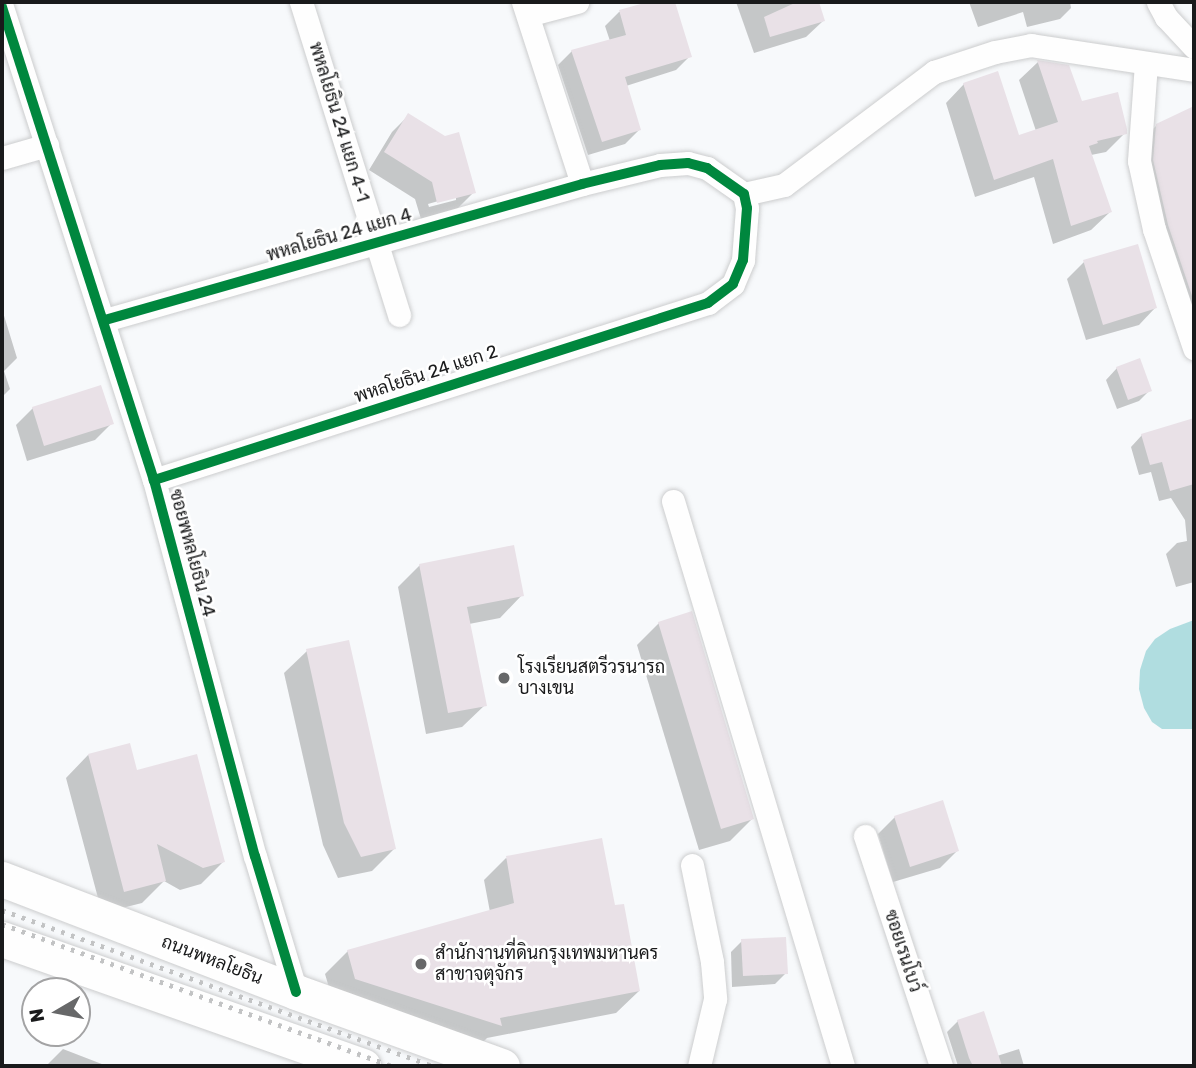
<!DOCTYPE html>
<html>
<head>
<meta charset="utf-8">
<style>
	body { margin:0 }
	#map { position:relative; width:1196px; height:1068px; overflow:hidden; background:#f7f9fb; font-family:Rubik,Sarabun,sans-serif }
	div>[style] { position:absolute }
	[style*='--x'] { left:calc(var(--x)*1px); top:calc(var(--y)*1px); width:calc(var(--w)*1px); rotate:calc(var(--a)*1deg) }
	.water>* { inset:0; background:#b0dde0 }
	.shadow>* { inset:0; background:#0003 }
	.building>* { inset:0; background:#e9e1e7 }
	.roads { filter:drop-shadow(0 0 2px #cccdce) drop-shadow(0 0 2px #cccdce) }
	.minor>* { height:23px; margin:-11.5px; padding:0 11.5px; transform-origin:11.5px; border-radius:11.5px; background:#fefefe }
	.primary>* { height:35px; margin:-17.5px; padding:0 17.5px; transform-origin:17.5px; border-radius:17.5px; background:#fefefe }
	.rail>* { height:5px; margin-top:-2.5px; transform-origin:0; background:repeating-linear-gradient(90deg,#c2c3c4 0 3.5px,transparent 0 10.5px) }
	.cycleway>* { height:10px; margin:-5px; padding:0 5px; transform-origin:5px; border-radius:5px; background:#00873e }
	.dots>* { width:19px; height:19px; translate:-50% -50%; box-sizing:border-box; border:4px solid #fff; border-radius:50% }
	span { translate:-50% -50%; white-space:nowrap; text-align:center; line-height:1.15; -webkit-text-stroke:5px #fff; paint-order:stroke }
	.street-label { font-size:18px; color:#191a1b }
	.poi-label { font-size:18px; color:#191a1b }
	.left { translate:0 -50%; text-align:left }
	.frame { position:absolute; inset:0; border:4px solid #191a1b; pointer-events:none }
	.north { position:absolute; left:21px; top:977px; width:70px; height:70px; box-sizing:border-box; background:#fff; border:2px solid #a3a3a4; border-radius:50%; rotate:260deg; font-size:19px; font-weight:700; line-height:28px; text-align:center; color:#191a1b }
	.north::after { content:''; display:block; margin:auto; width:24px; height:32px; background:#676869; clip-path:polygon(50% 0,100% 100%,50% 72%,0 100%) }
</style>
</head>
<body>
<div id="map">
	<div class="water">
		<i style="clip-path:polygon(1194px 620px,1194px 729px,1162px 729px,1152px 722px,1144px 708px,1139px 689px,1140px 670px,1146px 651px,1155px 639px,1170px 629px)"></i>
	</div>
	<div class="shadow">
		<i style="clip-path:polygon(654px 2px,674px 2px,690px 56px,676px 70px,626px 86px,639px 130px,625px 144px,588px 155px,558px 65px,572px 51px,610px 41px,605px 26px,619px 12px)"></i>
		<i style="clip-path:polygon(736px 2px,817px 2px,823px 21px,806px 37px,754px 53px)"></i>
		<i style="clip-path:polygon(969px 2px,1070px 2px,1071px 8px,1060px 19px,1027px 27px,1023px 12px,978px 27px)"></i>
		<i style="clip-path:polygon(1038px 62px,1081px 103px,1125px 133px,1106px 152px,1091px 155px,1110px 212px,1091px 230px,1053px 244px,1034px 177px,975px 197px,946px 103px,964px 84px,1017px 137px,1036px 131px,1019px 80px)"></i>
		<i style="clip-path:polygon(1194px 108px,1194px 328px,1178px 305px,1144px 138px,1157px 125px)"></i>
		<i style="clip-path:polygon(evenodd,408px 116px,474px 192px,457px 209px,421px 219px,415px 199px,369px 170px,392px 132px,408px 116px,456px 196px,456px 200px,429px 207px,428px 204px,456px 196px)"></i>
		<i style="clip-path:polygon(1084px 262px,1155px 308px,1139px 325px,1086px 340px,1067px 279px)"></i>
		<i style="clip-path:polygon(2px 309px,17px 358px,4px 371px,10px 389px,2px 397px)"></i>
		<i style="clip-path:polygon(1117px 368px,1150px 390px,1139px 401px,1117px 409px,1106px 380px)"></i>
		<i style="clip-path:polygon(33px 408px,112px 423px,95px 440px,27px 461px,16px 425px)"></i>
		<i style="clip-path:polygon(1191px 421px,1194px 430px,1194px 582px,1176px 587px,1166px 554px,1177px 543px,1187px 541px,1185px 520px,1171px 498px,1159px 501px,1151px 472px,1139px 475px,1131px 447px,1142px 435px)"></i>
		<i style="clip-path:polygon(420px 565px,522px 595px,500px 618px,469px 624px,485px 705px,462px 727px,426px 734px,398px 587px)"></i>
		<i style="clip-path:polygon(659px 623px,752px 819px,730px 841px,699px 850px,637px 645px)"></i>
		<i style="clip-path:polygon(307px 651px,394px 849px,372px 871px,338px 878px,323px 845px,284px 673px)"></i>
		<i style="clip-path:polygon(88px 755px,136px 772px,223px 862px,201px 884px,180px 890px,164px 881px,142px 903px,102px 913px,66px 778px)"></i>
		<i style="clip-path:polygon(895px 817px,957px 851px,940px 868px,893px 882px,878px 834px)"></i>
		<i style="clip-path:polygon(506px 858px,614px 907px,639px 991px,616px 1013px,487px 1038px,478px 1047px,333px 1001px,325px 974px,348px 951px,490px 912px,484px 880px)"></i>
		<i style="clip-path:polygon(742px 941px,786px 973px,775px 984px,732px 987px,731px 952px)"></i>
		<i style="clip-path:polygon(958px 1021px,997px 1056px,1019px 1049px,1024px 1066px,958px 1066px,947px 1032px)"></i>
		<i style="clip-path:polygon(63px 1049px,107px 1066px,46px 1066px)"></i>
	</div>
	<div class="building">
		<i style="clip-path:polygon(648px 2px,675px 2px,692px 57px,625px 77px,641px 130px,602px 142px,571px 50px,626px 35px,619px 10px)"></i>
		<i style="clip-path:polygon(797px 2px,819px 2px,825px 21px,770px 37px,764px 17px)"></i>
		<i style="clip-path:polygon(1037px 60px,1069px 65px,1082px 101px,1118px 92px,1127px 129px,1127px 134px,1097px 141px,1098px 143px,1089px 146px,1112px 212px,1071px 226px,1053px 159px,994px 180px,963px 83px,998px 71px,1019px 135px,1058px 122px)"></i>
		<i style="clip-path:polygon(1194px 106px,1194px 302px,1168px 225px,1153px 160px,1156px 124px)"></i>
		<i style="clip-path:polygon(408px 113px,445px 136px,459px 132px,476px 193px,437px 203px,432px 182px,384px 152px)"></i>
		<i style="clip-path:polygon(1138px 244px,1157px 308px,1103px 325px,1083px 260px)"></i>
		<i style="clip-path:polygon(1140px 358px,1152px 391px,1128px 400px,1116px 367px)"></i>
		<i style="clip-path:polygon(101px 385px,114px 424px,44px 446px,32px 407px)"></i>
		<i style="clip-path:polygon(1194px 418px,1194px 484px,1170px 491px,1162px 462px,1150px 465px,1141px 434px)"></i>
		<i style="clip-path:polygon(514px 545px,524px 596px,467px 607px,487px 706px,448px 713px,419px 564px)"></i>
		<i style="clip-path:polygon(692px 611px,754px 819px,721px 829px,658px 622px)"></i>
		<i style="clip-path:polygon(349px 640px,396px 849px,361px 857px,344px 823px,306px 649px)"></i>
		<i style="clip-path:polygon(130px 743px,137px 770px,197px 754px,225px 862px,203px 868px,157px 844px,166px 881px,124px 892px,88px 754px)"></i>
		<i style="clip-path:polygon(943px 800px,959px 851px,910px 867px,894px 816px)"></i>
		<i style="clip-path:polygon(602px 838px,615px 905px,624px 904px,640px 991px,500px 1018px,502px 1026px,355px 979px,347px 950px,514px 903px,506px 856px)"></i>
		<i style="clip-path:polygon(786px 937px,788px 974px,743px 976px,741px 939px)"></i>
		<i style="clip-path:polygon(984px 1011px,1002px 1066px,973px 1066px,969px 1058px,957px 1020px)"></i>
	</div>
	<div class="roads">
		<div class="minor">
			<i style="--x:301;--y:2;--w:328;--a:72.6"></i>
			<i style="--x:523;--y:2;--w:191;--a:72"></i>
			<i style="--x:1158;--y:2;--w:17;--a:62"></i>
			<i style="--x:1166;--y:17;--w:41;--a:47"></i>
			<i style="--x:2;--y:7;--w:497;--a:72.2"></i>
			<i style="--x:154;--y:480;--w:389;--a:75"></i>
			<i style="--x:255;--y:856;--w:142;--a:73.2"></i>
			<i style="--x:528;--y:15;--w:51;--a:-14.9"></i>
			<i style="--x:1146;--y:63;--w:98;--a:94.1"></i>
			<i style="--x:1139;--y:161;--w:70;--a:77.6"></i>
			<i style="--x:1154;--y:229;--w:126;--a:71.4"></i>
			<i style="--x:2;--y:158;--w:47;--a:-16.1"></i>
			<i style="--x:744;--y:194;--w:41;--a:-12.7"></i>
			<i style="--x:784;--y:185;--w:188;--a:-37"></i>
			<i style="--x:934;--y:72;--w:64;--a:-18.2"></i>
			<i style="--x:995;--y:52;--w:37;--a:-11"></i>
			<i style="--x:1031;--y:45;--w:165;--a:8.7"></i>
			<i style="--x:105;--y:320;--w:496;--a:-15.9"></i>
			<i style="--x:582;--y:184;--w:80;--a:-13.7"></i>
			<i style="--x:660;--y:165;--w:28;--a:-4"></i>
			<i style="--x:688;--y:163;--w:20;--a:15"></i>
			<i style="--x:707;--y:168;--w:45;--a:35.1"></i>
			<i style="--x:154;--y:480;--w:582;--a:-17.72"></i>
			<i style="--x:708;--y:303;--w:31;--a:-37"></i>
			<i style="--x:733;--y:284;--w:26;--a:-67"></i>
			<i style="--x:743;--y:260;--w:52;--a:-85.6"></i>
			<i style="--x:747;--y:208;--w:14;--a:-102"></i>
			<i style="--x:673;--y:501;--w:590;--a:73.25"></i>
			<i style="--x:865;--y:836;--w:242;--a:71.7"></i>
			<i style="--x:692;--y:865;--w:99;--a:78.3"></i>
			<i style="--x:712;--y:962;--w:37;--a:85"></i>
			<i style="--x:715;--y:999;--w:69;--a:103.4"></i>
		</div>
		<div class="primary">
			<i style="--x:2;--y:879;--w:315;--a:21"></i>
			<i style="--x:296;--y:992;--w:219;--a:19.8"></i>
			<i style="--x:2;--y:939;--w:383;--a:19.4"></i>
		</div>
	</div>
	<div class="rail">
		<i style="--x:2;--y:910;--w:459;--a:19.9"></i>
		<i style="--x:2;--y:924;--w:416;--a:20"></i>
	</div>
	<div class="cycleway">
		<i style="--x:2;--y:7;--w:497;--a:72.2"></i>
		<i style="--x:154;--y:480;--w:389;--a:75"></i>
		<i style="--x:255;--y:856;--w:142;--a:73.2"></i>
		<i style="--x:105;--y:320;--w:496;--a:-15.9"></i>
		<i style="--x:582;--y:184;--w:80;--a:-13.7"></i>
		<i style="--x:660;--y:165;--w:28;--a:-4"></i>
		<i style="--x:688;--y:163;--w:20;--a:15"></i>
		<i style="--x:707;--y:168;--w:45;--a:35.1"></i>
		<i style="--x:744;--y:194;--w:14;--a:78"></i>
		<i style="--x:747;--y:208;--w:52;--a:94.4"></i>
		<i style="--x:743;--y:260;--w:26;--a:113"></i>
		<i style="--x:733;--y:284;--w:31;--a:143"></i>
		<i style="--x:708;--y:303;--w:582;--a:162.28"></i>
	</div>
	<div class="dots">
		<i style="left:504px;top:678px;background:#676869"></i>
		<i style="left:421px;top:964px;background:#676869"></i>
	</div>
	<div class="street-label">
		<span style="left:339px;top:122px;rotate:73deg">พหลโยธิน 24 แยก 4-1</span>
		<span style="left:339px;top:235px;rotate:-16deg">พหลโยธิน 24 แยก 4</span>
		<span style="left:426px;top:374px;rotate:-18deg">พหลโยธิน 24 แยก 2</span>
		<span style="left:192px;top:553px;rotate:75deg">ซอยพหลโยธิน 24</span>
		<span style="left:903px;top:951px;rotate:72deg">ซอยเรนโบว์</span>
		<span style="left:212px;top:960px;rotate:21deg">ถนนพหลโยธิน</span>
	</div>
	<div class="poi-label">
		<span class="left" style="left:518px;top:678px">โรงเรียนสตรีวรนารถ<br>บางเขน</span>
		<span class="left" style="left:435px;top:964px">สำนักงานที่ดินกรุงเทพมหานคร<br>สาขาจตุจักร</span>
	</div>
	<div class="frame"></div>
	<div class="north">N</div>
</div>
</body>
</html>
